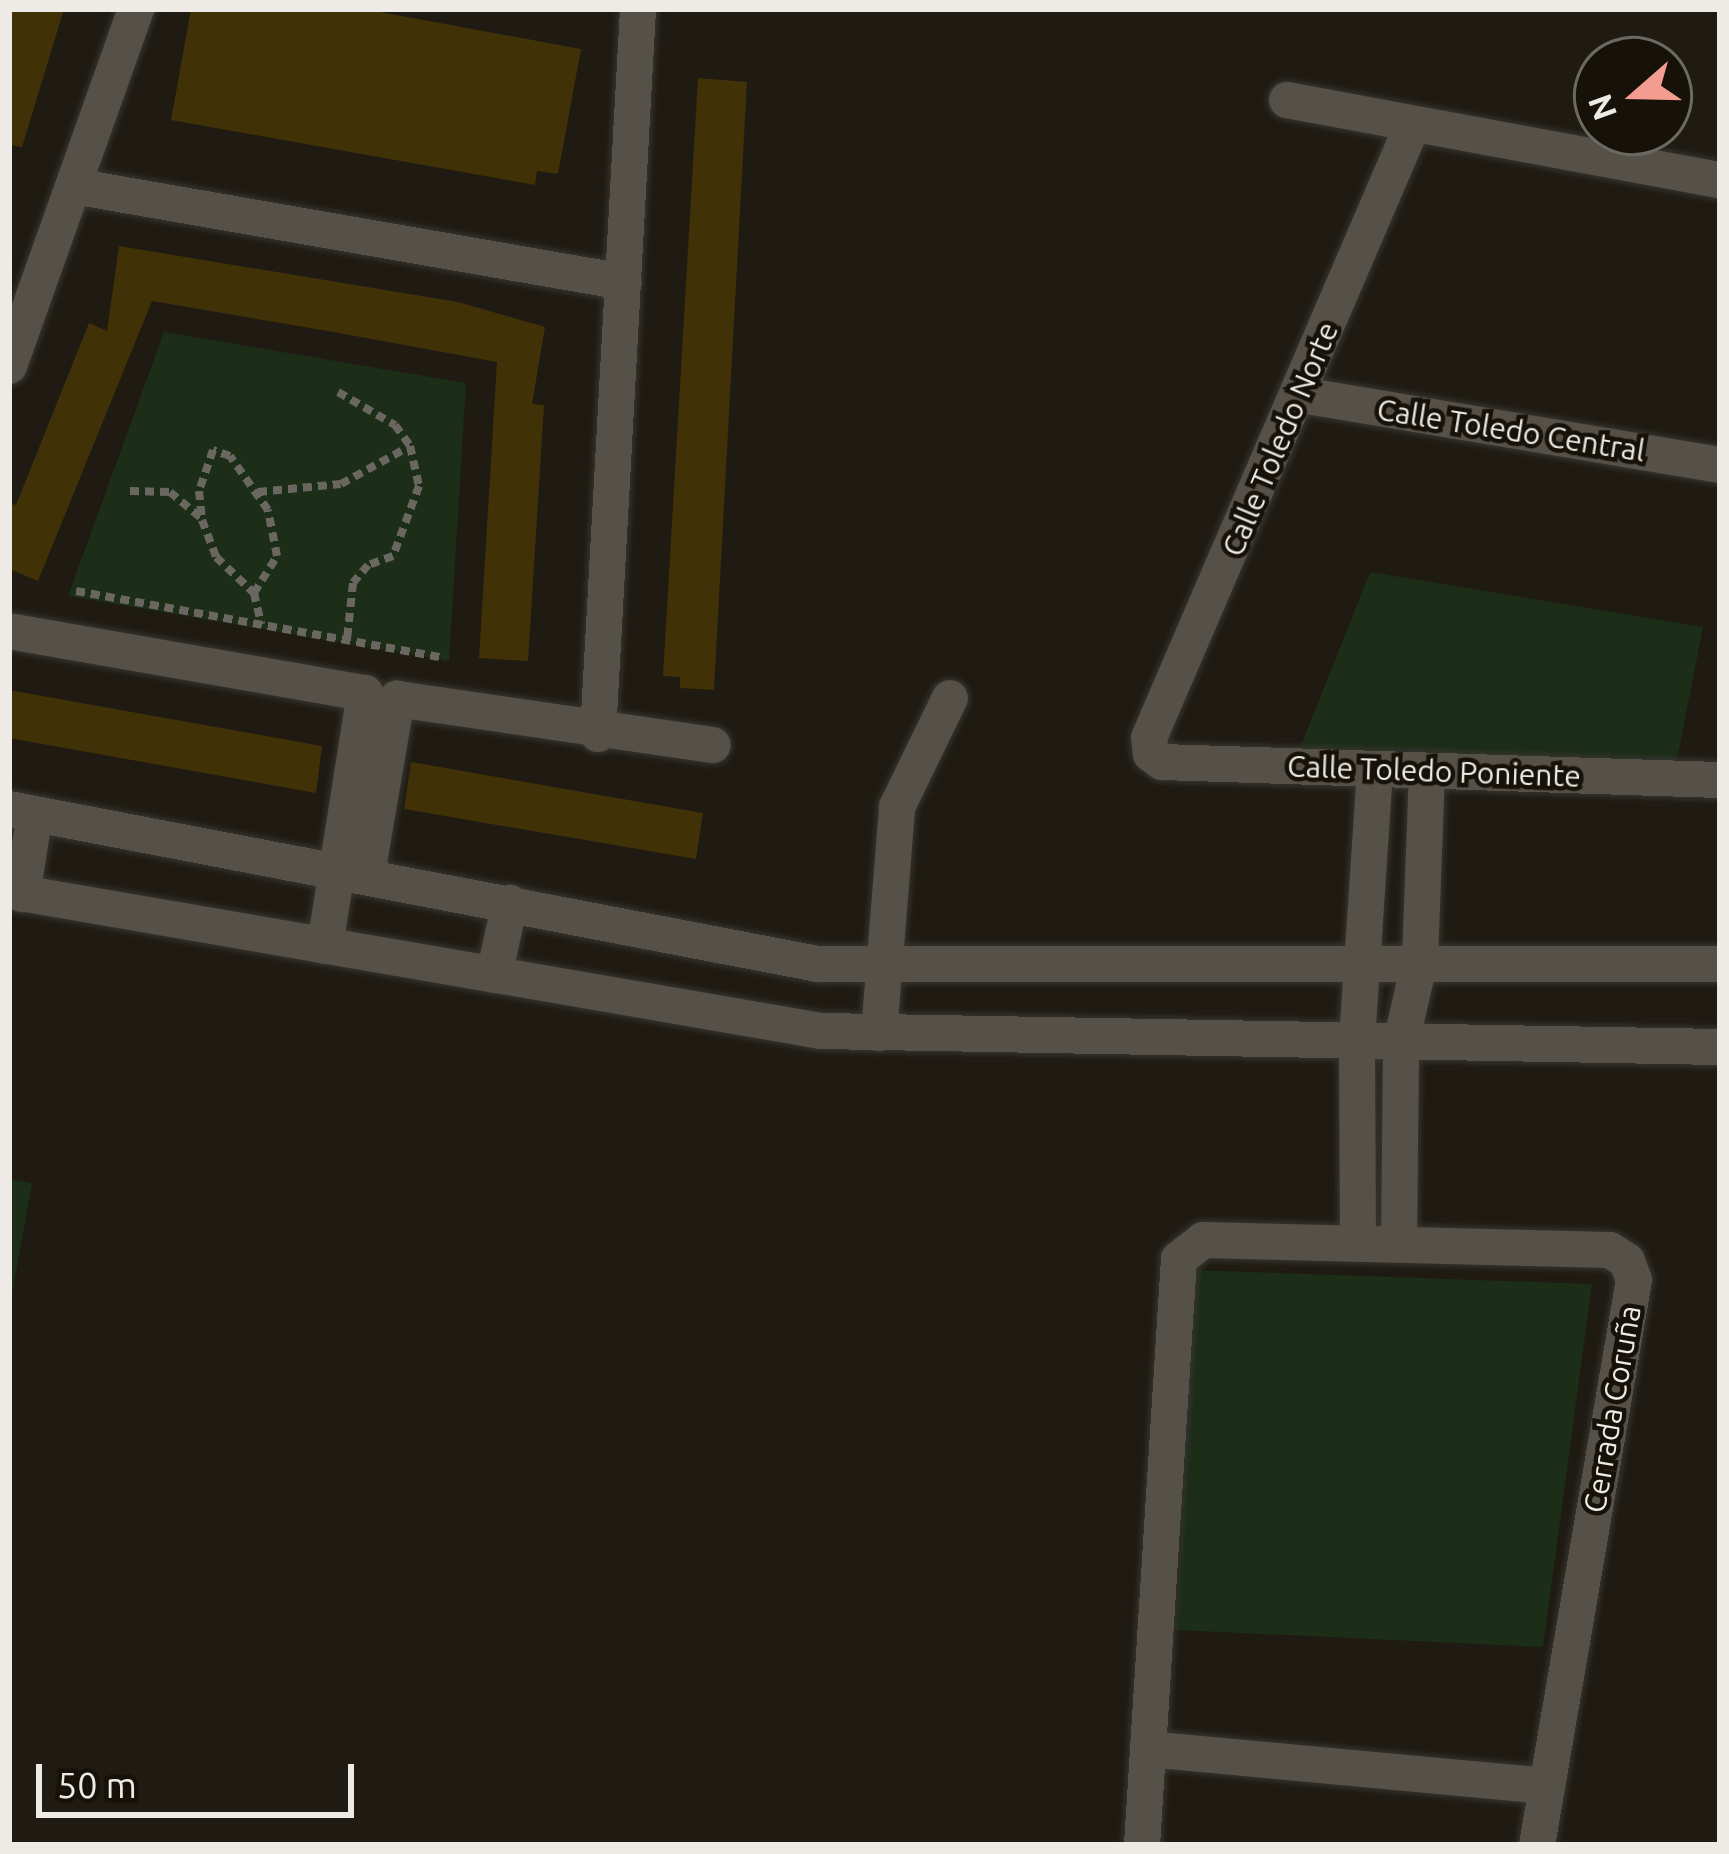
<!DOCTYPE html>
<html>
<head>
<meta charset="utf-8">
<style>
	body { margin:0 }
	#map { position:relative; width:1729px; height:1854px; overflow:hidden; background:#1f1b13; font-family:Ubuntu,sans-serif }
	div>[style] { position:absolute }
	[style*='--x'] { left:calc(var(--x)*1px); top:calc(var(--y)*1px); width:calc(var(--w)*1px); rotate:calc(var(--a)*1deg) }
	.green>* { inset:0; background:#1c2d18 }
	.building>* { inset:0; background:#413107 }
	.path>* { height:8px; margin-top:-4px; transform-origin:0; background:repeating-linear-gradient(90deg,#6a6660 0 9px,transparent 0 15px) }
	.roads { filter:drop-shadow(0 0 3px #373430) drop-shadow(0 0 3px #373430) }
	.minor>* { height:36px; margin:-18px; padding:0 18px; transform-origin:18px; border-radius:18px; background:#565148 }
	span { translate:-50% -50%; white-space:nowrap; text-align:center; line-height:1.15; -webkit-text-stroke:9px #16120a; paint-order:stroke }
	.street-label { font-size:30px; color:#eeebe6 }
	.frame { position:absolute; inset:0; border:12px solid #eeebe6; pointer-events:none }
	.north { position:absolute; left:1573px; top:36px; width:120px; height:120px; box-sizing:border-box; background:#16120a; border:3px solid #6c6962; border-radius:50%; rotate:250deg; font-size:33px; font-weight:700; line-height:48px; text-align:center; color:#eeebe6 }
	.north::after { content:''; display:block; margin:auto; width:42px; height:54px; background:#f59c91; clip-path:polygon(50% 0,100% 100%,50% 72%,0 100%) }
	.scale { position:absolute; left:36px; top:1764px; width:318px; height:54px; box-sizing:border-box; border:6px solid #eeebe6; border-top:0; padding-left:15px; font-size:36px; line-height:42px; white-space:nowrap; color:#eeebe6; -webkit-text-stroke:9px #16120a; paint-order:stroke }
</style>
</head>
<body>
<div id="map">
	<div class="green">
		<i style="clip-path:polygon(164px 332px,466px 383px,449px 661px,68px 596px)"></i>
		<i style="clip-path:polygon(1370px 572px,1703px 627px,1676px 764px,1298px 753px)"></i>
		<i style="clip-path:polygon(9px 1179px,32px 1183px,9px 1311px)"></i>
		<i style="clip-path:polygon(1195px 1270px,1592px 1284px,1543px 1647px,1176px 1630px)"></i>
	</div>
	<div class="building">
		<i style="clip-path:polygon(9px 9px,64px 9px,22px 147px,9px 145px)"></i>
		<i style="clip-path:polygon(191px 9px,364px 9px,581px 49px,558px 174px,537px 171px,535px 185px,171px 120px)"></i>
		<i style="clip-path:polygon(698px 78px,747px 82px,714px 690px,680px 688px,680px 677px,663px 676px)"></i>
		<i style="clip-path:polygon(119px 246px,458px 302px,545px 327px,532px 404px,544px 405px,528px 661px,479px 658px,497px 362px,328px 331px,152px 301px,38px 581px,9px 569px,9px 503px,16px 505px,89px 323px,107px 331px)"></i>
		<i style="clip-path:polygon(9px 690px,322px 746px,316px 793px,9px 738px)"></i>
		<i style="clip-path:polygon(411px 762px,703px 813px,696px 859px,404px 809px)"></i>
	</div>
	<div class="path">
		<i style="--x:338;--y:392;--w:66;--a:30.1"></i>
		<i style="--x:395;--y:425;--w:26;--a:54"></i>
		<i style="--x:410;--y:446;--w:41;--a:77.3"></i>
		<i style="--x:419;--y:486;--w:75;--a:110.4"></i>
		<i style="--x:393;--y:556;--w:27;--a:160"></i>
		<i style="--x:368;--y:565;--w:23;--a:130"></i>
		<i style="--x:353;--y:583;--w:57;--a:96"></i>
		<i style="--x:130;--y:491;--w:40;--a:1.4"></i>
		<i style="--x:170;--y:492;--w:40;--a:40"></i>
		<i style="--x:258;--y:492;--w:83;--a:-5.5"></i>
		<i style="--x:341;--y:484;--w:79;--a:-28.8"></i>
		<i style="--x:76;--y:591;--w:375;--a:10.3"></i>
		<i style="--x:254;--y:593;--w:44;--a:-58.1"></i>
		<i style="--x:277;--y:556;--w:47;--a:-101.1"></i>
		<i style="--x:268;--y:510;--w:66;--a:-125.1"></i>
		<i style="--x:230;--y:456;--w:18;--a:-161"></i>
		<i style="--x:213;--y:450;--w:43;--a:108.9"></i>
		<i style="--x:199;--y:491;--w:29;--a:84"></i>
		<i style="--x:202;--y:520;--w:40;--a:69"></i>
		<i style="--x:216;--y:557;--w:52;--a:43.5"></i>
		<i style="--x:254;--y:593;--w:32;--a:77"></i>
	</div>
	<div class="roads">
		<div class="minor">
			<i style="--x:1287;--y:100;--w:440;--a:10.5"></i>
			<i style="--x:1413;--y:124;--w:668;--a:113.27"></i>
			<i style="--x:1149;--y:738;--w:16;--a:83"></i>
			<i style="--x:1151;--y:754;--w:14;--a:36"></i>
			<i style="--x:1162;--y:762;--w:558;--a:1.85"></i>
			<i style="--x:79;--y:187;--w:553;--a:9.89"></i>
			<i style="--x:9;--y:366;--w:379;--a:-70.4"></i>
			<i style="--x:1301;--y:395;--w:425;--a:9.5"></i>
			<i style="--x:9;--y:631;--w:361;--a:9.9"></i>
			<i style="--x:365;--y:693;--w:256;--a:99"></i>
			<i style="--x:598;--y:734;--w:726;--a:-86.84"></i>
			<i style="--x:9;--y:809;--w:824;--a:10.85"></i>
			<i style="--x:818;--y:964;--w:902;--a:0"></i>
			<i style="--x:367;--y:874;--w:178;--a:-80.3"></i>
			<i style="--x:397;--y:699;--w:319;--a:8.3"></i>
			<i style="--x:9;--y:891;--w:824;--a:9.78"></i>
			<i style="--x:821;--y:1031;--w:899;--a:1.02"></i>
			<i style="--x:22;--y:894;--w:81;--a:-80.8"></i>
			<i style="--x:494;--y:975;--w:74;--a:-77.5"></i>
			<i style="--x:879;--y:1033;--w:227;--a:-85.4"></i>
			<i style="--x:897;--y:807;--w:121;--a:-64.1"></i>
			<i style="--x:1358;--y:1241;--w:200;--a:-90.3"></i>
			<i style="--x:1357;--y:1041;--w:272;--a:-86.2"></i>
			<i style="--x:1399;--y:1243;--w:201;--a:-89.4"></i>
			<i style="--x:1401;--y:1042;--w:83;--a:-76.8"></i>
			<i style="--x:1420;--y:961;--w:190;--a:-87.9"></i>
			<i style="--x:1148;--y:1749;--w:401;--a:5.3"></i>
			<i style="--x:1142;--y:1845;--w:587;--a:-86.39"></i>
			<i style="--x:1179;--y:1259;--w:31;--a:-38"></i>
			<i style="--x:1203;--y:1240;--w:407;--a:1.4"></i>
			<i style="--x:1610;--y:1250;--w:20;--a:33"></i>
			<i style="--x:1627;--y:1261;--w:20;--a:70"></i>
			<i style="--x:1634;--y:1280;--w:573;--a:99.74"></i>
		</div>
	</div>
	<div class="street-label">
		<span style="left:1511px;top:430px;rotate:9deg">Calle Toledo Central</span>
		<span style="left:1280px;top:439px;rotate:-67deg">Calle Toledo Norte</span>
		<span style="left:1434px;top:771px;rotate:2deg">Calle Toledo Poniente</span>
		<span style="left:1612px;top:1409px;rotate:-80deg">Cerrada Coruña</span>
	</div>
	<div class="frame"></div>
	<div class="north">N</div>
	<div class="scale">50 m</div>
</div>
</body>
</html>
